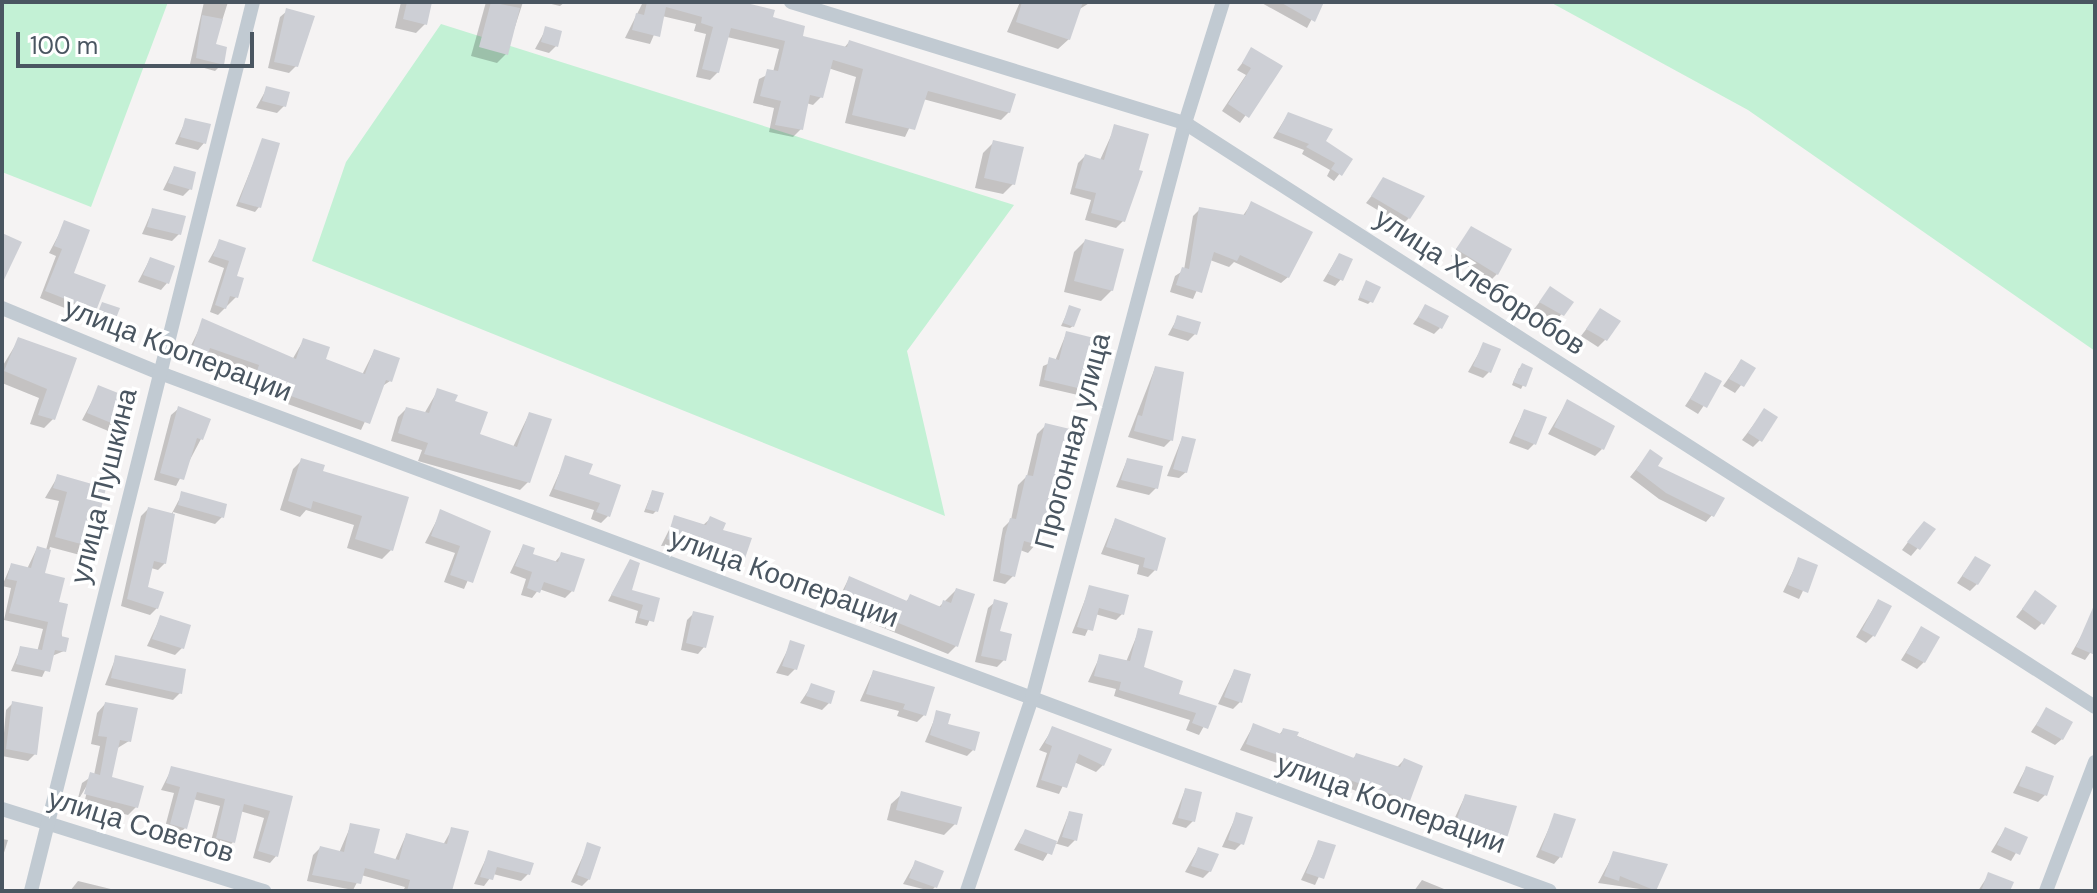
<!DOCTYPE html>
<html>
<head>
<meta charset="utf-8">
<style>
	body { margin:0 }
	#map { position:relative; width:2097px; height:893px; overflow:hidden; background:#f5f3f3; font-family:"DM Sans",sans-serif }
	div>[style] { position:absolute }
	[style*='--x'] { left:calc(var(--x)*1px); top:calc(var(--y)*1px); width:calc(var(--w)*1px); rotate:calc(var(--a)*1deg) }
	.green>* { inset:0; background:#c3f1d5 }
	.shadow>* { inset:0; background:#0003 }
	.building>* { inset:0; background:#cdcfd5 }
	.minor>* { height:14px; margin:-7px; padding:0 7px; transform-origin:7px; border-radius:7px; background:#c1cad2 }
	span { translate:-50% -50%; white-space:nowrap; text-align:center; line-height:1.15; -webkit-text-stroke:7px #fff; paint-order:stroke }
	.street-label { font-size:28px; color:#4a5661 }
	.frame { position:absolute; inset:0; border:4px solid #4a5661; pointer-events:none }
	.scale { position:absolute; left:16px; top:32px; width:238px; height:36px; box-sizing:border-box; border:4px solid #4a5661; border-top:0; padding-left:10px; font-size:24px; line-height:28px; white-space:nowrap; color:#4a5661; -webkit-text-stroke:6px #fff; paint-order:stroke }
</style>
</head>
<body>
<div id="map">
	<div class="green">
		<i style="clip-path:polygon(2px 2px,168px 2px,91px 207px,2px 172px)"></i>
		<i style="clip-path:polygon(1550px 2px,2095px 2px,2095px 351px,1748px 110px)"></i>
		<i style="clip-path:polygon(441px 24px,1014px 205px,907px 351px,945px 516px,312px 261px,346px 162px)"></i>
	</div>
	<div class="shadow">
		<i style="clip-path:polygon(204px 2px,228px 2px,214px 46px,222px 64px,215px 71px,190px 64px)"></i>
		<i style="clip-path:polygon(401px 2px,430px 2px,425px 24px,416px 33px,395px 28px)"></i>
		<i style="clip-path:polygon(486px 2px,523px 2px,506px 54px,497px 63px,471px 56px)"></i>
		<i style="clip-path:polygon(543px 2px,565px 2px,560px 6px)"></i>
		<i style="clip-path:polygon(643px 2px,727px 2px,771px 19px,800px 37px,844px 48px,849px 42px,1009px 112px,1001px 120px,923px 99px,905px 137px,845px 123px,856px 77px,828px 68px,821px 97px,813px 105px,806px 103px,801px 129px,793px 137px,769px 132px,774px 108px,753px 103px,759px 79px,773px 72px,779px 49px,727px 37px,718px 72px,710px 80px,696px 77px,706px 34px,694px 31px,696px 24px,662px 16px,650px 44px,625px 38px)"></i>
		<i style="clip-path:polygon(1020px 2px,1091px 2px,1078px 10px,1069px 39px,1058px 49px,1007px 32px)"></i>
		<i style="clip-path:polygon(1260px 2px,1321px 2px,1307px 28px)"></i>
		<i style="clip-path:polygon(287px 11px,296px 66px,289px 73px,268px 68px,280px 17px)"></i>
		<i style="clip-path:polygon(546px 29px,556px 46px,549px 53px,535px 49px)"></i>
		<i style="clip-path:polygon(1252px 50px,1280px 67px,1240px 123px,1222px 111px,1246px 75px,1237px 70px)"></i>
		<i style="clip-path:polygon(267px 88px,284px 106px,277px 113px,256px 108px)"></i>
		<i style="clip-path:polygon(1288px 114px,1331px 129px,1324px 141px,1350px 160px,1334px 181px,1327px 176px,1330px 170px,1302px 154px,1304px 150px,1273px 138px)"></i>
		<i style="clip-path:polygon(186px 120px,204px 143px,198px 150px,175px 144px)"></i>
		<i style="clip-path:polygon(1115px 127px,1123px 221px,1116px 228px,1085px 220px,1091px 200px,1070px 194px,1078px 163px,1085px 156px,1100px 160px)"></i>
		<i style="clip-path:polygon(263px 140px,259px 207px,255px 212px,236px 206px)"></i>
		<i style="clip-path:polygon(994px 142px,1013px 184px,1003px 194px,975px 188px,983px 153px)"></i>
		<i style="clip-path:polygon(174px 168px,190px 189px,183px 196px,163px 190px)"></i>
		<i style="clip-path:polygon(1384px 180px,1409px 218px,1402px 225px,1366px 203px)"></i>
		<i style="clip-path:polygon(1251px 204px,1288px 277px,1281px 283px,1234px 262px,1229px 267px,1210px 260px,1193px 299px,1170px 292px,1175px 276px,1184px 270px,1193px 216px,1200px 209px,1242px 217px)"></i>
		<i style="clip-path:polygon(152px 211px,179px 234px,172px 241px,142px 234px)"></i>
		<i style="clip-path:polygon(65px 223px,71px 274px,103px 286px,87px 317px,40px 298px,56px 256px,49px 253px)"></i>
		<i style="clip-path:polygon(1472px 228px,1497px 274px,1490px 281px,1451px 256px)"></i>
		<i style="clip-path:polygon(220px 241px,244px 249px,234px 277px,236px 297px,218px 315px,210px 312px,224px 268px,208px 262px)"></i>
		<i style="clip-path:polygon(1085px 241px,1112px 290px,1101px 301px,1064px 292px,1074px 252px)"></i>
		<i style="clip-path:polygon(1339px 255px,1341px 279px,1335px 286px,1323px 281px)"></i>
		<i style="clip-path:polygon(150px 259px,167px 283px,161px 290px,138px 282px)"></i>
		<i style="clip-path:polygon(1364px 286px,1371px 301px,1368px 304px,1358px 300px)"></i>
		<i style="clip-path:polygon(1550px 289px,1571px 302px,1555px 322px,1534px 309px)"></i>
		<i style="clip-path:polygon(103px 304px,112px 325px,105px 332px,94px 328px)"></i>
		<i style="clip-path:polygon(1426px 306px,1440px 328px,1434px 334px,1413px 324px)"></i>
		<i style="clip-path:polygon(1070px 307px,1073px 326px,1070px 328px,1061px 326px)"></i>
		<i style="clip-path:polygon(1600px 311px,1605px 340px,1598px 347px,1581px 336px)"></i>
		<i style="clip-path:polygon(1178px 317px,1195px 334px,1188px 341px,1168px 335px)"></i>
		<i style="clip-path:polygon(203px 321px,292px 360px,303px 341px,323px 360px,362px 375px,374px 351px,390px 381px,381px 387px,361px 430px,282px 402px,285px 394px,250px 381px,254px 372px,204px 355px,199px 360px,186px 356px)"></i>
		<i style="clip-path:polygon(1066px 334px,1084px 389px,1078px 395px,1039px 386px,1043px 366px,1055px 361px)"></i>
		<i style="clip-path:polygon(19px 339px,74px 359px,53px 419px,44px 428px,30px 424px,39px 398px,2px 383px,2px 367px)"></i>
		<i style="clip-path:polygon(1484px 344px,1489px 372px,1483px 378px,1468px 372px)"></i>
		<i style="clip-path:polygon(1741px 361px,1754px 368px,1735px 393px,1723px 386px)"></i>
		<i style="clip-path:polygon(1155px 368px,1171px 440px,1164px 447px,1128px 437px)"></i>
		<i style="clip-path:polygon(1519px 368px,1531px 369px,1521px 389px,1512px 385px)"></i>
		<i style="clip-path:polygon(1706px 375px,1720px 382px,1698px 414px,1685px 406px)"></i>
		<i style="clip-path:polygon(99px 388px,120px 426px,113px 433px,82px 420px)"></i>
		<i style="clip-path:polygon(438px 390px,478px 436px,513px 447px,529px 414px,528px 482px,520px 490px,418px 461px,422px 450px,391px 441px,398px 417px,406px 409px,424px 414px)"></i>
		<i style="clip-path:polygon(1567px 402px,1602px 449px,1595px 456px,1548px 434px)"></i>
		<i style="clip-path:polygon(178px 409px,201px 439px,176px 486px,154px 480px,171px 415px)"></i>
		<i style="clip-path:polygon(1524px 411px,1535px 443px,1528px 450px,1509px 443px)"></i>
		<i style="clip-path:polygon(1764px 411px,1760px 440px,1753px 447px,1742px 440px)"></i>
		<i style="clip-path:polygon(1046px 425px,1036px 544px,1028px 553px,1020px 550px,1013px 576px,1005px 584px,993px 581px,1003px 528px,1011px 520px,1018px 485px,1027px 476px,1037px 434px)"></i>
		<i style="clip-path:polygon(1182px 438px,1186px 472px,1179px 478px,1167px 476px)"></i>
		<i style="clip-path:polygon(1650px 452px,1655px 467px,1712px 515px,1706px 522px,1659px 499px,1630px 477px)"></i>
		<i style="clip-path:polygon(566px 458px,587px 475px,608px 516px,601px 523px,591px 519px,594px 510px,549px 496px)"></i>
		<i style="clip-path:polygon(302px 460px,320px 472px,407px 498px,391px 550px,382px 559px,347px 548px,354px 525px,306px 510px,300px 517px,280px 510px,293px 469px)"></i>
		<i style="clip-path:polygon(1127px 460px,1156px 488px,1149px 495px,1116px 487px)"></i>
		<i style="clip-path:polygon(58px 476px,104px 489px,90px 546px,80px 555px,50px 547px,42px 575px,57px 603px,64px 651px,52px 656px,42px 677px,11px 671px,21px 648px,37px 652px,43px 629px,4px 620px,11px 588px,2px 586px,11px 565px,27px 569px,37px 548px,46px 550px,59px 501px,45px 498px)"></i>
		<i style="clip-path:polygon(652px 492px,656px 511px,653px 514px,644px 512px)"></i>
		<i style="clip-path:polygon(182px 494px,222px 517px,215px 524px,173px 512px,165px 563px,158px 570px,151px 568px,145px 589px,157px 608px,150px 615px,121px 606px,141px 516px,148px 509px,171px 515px)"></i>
		<i style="clip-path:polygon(441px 512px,489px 532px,464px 589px,444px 582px,455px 553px,425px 543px)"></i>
		<i style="clip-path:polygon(675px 518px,702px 526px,710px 519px,742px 563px,735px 570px,675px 545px,661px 546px)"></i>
		<i style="clip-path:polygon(1115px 520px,1155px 570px,1148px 577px,1137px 574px,1139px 565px,1101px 554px)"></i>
		<i style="clip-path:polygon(1917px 530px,1933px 530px,1911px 556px,1902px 550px)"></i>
		<i style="clip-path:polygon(523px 546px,530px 556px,554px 563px,562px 554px,572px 591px,565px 598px,539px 589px,532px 598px,521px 595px,526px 579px,510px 573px)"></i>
		<i style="clip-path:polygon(1799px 559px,1815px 566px,1799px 599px,1783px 592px)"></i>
		<i style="clip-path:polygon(630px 561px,629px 591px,658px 600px,647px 626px,635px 623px,638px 611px,608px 601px)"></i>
		<i style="clip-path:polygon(1969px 566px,1977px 584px,1970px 591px,1957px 583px)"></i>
		<i style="clip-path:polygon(849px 578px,905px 602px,911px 597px,938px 608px,956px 590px,956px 646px,948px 654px,834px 608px)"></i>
		<i style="clip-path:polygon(1090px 587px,1122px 614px,1116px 620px,1095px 614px,1085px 636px,1072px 633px)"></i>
		<i style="clip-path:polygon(2035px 593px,2042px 623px,2035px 630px,2016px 617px)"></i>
		<i style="clip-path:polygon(1878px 601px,1873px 636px,1866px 643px,1856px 637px)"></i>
		<i style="clip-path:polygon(995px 602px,1004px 660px,997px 667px,975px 662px,988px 608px)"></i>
		<i style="clip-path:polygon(694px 613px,704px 647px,698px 654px,681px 650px,687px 620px)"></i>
		<i style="clip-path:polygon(160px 618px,182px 648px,175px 655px,147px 646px)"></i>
		<i style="clip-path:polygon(2087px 626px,2095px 629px,2095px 646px,2085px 660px,2071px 654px)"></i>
		<i style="clip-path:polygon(1921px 628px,1924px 662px,1917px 669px,1901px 660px)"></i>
		<i style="clip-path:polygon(1139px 630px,1142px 668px,1177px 695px,1214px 708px,1199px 735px,1186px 730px,1190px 720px,1114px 696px,1116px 689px,1088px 682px,1100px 656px,1126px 662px)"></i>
		<i style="clip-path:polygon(791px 643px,795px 669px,788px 676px,776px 673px)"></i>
		<i style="clip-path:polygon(116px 657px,180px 693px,173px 700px,105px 685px)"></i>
		<i style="clip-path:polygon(1234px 671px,1240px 702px,1233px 709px,1218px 704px)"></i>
		<i style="clip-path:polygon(873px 672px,924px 715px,917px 722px,897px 716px,899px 711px,860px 701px)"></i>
		<i style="clip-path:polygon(812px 685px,829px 703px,822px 710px,800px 703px)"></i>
		<i style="clip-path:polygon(13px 703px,35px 754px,28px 761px,2px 756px,6px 710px)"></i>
		<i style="clip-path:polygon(105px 704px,129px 741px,116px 749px,110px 779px,137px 806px,128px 815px,84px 804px,89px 782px,77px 802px,82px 783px,94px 775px,100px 746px,91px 744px,97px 713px)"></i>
		<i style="clip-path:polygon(2046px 710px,2062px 739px,2055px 745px,2031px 732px)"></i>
		<i style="clip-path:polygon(937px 713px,973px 750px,967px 756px,925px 742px)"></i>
		<i style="clip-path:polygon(1253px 726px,1279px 735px,1283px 730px,1352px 759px,1357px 755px,1396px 768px,1404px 760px,1409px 800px,1402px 807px,1240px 750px)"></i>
		<i style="clip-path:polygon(1053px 728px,1103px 765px,1096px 772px,1074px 762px,1059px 794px,1036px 787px,1047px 753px,1039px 750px)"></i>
		<i style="clip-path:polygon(172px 768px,290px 798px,276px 856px,270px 863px,253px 858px,264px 818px,240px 811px,233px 842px,226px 849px,210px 845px,220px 806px,193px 799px,185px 828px,178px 835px,164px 831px,174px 793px,161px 790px)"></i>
		<i style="clip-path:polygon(2026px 768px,2045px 795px,2038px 802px,2013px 793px)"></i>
		<i style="clip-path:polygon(1185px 790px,1193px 821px,1186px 828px,1172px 824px)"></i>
		<i style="clip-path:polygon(902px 794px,955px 824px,944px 835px,887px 820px,891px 804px)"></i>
		<i style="clip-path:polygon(1465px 796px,1506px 837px,1499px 844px,1451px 826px)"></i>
		<i style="clip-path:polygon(1069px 813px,1075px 840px,1068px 847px,1054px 843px,1043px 861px,1014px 850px,1025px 831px,1057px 843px)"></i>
		<i style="clip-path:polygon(1237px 814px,1242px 843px,1235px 850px,1222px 847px)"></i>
		<i style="clip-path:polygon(1555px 815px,1560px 857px,1554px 864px,1536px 857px)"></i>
		<i style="clip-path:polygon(351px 825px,372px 854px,395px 860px,406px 835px,443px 845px,452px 829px,450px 891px,403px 891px,405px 887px,361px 875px,353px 890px,307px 881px,313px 855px,320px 848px,339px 853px)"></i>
		<i style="clip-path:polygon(2005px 829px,2025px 838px,2011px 861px,1991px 852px)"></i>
		<i style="clip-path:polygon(2px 839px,8px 840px,2px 859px)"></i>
		<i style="clip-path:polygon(1319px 842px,1333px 847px,1315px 885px,1301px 880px)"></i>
		<i style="clip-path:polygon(588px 845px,589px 879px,582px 886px,571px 882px)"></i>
		<i style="clip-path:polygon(1198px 849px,1210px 871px,1203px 878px,1185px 872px)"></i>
		<i style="clip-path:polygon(489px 852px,528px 874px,521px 881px,493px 874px,484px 886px,474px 884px)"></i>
		<i style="clip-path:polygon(1614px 853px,1665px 866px,1654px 891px,1598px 883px)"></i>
		<i style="clip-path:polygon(915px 863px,935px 887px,931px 891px,903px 884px)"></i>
		<i style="clip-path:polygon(1989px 874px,2008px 891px,1978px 891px)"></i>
		<i style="clip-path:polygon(1422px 880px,1444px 889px,1443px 891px,1414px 891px)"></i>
		<i style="clip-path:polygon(78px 881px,119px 891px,70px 891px)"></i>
	</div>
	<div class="building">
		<i style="clip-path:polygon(407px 2px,432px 2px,427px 25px,403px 19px)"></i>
		<i style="clip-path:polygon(491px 2px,520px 8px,508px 55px,479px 47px)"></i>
		<i style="clip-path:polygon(647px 2px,742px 2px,775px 10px,773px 17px,805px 26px,803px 36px,847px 47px,849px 40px,1016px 94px,1010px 113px,928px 91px,915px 130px,852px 115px,863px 69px,833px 60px,823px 98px,810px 95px,803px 130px,775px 125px,781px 101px,760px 96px,767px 69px,778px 71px,785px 41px,731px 28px,719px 73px,702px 69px,713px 27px,701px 23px,702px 17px,666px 7px,660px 37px,632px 30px,636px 13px,644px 15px)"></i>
		<i style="clip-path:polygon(1022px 2px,1083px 2px,1070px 40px,1016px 22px)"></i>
		<i style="clip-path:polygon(1280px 2px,1324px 2px,1315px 22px)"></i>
		<i style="clip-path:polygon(286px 8px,315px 16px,298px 67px,274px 62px)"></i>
		<i style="clip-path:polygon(202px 15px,223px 19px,216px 44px,227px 47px,224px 65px,196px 58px)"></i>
		<i style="clip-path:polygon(545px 26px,562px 31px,558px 47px,541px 42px)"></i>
		<i style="clip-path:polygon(1251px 47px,1283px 66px,1249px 118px,1228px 104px,1251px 68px,1242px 63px)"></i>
		<i style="clip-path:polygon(266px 86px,290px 92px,286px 107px,262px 101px)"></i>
		<i style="clip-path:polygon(1288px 112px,1333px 129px,1326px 141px,1353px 159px,1342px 176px,1331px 169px,1335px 163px,1306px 147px,1309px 144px,1278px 132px)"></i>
		<i style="clip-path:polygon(185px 118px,211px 124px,206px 144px,180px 137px)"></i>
		<i style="clip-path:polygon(1114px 124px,1149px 134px,1139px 170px,1143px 171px,1125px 222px,1091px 213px,1096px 193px,1075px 188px,1085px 154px,1104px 160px)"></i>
		<i style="clip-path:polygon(262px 138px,280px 143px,261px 208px,239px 202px)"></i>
		<i style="clip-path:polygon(993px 140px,1024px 147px,1015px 185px,984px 178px)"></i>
		<i style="clip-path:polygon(174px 166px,196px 172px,192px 190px,168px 183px)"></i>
		<i style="clip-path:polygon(1383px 177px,1425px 196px,1410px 219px,1371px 196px)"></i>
		<i style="clip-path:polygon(1251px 201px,1313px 232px,1289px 278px,1240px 255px,1237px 261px,1214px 252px,1202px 293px,1176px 285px,1182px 267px,1189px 269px,1199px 207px,1245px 215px)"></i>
		<i style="clip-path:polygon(152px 208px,186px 216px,181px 235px,147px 227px)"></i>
		<i style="clip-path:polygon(64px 220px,90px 230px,74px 273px,106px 285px,96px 311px,45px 291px,62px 249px,54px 246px)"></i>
		<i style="clip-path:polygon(1471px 226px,1512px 249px,1498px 275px,1456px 249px)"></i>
		<i style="clip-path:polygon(2px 233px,22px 242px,2px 284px)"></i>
		<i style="clip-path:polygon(219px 239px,246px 248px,237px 276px,244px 278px,238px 298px,230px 296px,226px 309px,215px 305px,229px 261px,213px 256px)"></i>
		<i style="clip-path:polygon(1085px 239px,1124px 249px,1113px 291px,1074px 281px)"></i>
		<i style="clip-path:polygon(1339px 253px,1353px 259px,1343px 281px,1328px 274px)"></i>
		<i style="clip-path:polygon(150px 257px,175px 266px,169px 284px,143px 275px)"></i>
		<i style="clip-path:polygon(1366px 280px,1381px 287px,1373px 303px,1359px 297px)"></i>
		<i style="clip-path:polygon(1550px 286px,1574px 302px,1564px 316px,1539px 302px)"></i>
		<i style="clip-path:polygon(102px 302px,120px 308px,113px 326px,95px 320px)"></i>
		<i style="clip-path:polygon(1425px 304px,1449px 316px,1442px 329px,1418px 317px)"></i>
		<i style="clip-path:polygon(1069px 305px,1081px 309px,1074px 327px,1063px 323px)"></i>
		<i style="clip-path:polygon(1600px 308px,1621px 321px,1607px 341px,1586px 329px)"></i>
		<i style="clip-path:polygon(1177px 315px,1201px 322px,1197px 335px,1173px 328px)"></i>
		<i style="clip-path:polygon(202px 318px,296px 359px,303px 338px,330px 347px,326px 359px,365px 374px,374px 349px,400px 358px,392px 382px,386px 380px,370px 424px,288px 395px,291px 387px,256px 374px,259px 365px,210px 348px,208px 354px,192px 349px)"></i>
		<i style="clip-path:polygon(1066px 331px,1098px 339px,1086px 390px,1044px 380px,1049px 357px,1059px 360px)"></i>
		<i style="clip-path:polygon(18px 337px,77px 358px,55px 420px,38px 415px,47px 389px,4px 371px)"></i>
		<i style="clip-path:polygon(1483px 342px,1501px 349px,1491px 373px,1473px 366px)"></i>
		<i style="clip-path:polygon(1741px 359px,1756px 368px,1744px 387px,1729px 379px)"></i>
		<i style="clip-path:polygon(1522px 363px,1533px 368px,1526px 387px,1513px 382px)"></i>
		<i style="clip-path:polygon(1155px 366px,1184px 372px,1173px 441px,1134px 431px,1138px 415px,1142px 416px)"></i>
		<i style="clip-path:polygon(1705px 372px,1722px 381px,1707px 408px,1690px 399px)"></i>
		<i style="clip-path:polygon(98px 385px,133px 399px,121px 427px,87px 413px)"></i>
		<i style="clip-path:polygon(437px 388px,458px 395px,455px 401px,488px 412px,480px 434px,517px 447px,529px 412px,552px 419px,530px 483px,424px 454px,428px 443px,398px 433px,406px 407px,429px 413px)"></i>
		<i style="clip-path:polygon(1567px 399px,1615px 426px,1604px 450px,1554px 427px)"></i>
		<i style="clip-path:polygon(178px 406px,211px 419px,203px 440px,197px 438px,184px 480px,160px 473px)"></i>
		<i style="clip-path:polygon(1764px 408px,1778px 417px,1762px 442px,1748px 433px)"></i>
		<i style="clip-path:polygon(1524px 409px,1547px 417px,1536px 445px,1514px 436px)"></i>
		<i style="clip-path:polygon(1045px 423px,1070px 429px,1038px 545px,1024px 541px,1015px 577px,1000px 573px,1005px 536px,1010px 518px,1016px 519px,1026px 475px,1033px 476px)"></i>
		<i style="clip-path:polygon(1182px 436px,1196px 439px,1187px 473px,1173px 469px)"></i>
		<i style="clip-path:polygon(1650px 449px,1663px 458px,1658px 466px,1725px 498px,1714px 517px,1666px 493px,1636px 470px)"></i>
		<i style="clip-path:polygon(565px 455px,593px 464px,589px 474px,621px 485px,610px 517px,596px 512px,600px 503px,554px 489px)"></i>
		<i style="clip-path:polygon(301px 458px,325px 465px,323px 471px,409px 497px,393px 551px,355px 539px,362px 516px,313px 501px,311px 509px,288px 501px)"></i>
		<i style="clip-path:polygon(1127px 458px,1163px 466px,1158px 489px,1121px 480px)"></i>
		<i style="clip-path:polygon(57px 474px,106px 488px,92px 547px,55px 537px,67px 492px,53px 488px)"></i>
		<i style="clip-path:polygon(652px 490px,664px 493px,658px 512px,646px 509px)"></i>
		<i style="clip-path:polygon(181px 491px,227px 504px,224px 518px,178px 505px)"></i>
		<i style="clip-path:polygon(148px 507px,175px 514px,166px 564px,154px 561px,148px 587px,164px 592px,158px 609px,127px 599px)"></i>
		<i style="clip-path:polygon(440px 509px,491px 531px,473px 583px,450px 575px,460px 546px,431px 536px)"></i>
		<i style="clip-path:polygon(674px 515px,706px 525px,710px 516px,726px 523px,723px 530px,752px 538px,743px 564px,681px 539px,680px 543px,667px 539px)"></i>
		<i style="clip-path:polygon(1115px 518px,1166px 538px,1157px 571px,1143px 567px,1145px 558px,1106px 547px)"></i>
		<i style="clip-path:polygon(1924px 521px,1936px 529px,1920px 550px,1907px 542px)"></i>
		<i style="clip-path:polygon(523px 544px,535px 548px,533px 554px,558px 562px,561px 552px,585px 559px,574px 592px,544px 582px,540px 593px,527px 588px,532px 572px,515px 566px)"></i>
		<i style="clip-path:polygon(37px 546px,51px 550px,45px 573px,65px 578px,59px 602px,68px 604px,61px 636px,69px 638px,66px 652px,55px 650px,50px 672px,16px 664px,20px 646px,42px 650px,48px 622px,9px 613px,17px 581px,7px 579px,11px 563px,31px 568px)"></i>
		<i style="clip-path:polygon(1975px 556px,1991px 565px,1978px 585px,1962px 576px)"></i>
		<i style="clip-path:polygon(1798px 557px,1818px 565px,1808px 593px,1788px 585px)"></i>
		<i style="clip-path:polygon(630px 559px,640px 563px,632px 590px,660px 598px,654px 622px,639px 618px,643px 605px,611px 595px)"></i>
		<i style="clip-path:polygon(849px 576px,907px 601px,910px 594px,941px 607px,943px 600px,951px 603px,956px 588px,975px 594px,958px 647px,841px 600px)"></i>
		<i style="clip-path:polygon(1089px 585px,1129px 595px,1124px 615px,1099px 608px,1093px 631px,1077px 627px)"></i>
		<i style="clip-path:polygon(2035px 590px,2057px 606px,2044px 625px,2022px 609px)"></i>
		<i style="clip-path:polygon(994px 599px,1008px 603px,1000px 631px,1012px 634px,1006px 661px,981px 656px)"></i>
		<i style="clip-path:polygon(1878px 599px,1892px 606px,1875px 637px,1862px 630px)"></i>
		<i style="clip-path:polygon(2095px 603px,2095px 655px,2076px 647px)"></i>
		<i style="clip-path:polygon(693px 611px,714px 616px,706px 648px,686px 643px)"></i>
		<i style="clip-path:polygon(160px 615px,191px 625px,184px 649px,152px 639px)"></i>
		<i style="clip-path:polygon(1921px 626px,1940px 637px,1925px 663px,1906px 653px)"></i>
		<i style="clip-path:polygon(1138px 628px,1153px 631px,1144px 667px,1183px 681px,1179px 694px,1217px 706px,1208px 729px,1192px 723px,1196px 713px,1119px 690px,1121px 682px,1094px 676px,1099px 654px,1130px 661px)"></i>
		<i style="clip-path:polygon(790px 640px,805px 645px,797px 670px,782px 666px)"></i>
		<i style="clip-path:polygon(115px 655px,186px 669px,182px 694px,111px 678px)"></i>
		<i style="clip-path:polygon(1234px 669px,1251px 674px,1242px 703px,1224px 697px)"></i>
		<i style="clip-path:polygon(873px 670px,935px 687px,926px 716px,903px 709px,905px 704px,866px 694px)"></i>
		<i style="clip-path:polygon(811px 683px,835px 691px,831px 704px,806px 696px)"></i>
		<i style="clip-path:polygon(12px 701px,43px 707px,37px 755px,6px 749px)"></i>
		<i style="clip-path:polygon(105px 702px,138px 708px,131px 742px,120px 740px,112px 777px,144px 786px,138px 808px,84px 794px,90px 772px,100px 775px,107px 737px,98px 736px)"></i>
		<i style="clip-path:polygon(2046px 707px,2073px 722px,2063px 740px,2036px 725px)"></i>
		<i style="clip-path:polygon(936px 710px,951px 714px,948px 724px,980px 732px,975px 751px,930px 735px)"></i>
		<i style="clip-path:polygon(1253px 723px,1281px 734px,1283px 728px,1299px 732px,1297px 736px,1354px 758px,1356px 753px,1400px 767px,1404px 758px,1423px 766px,1410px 801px,1246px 744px)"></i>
		<i style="clip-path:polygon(1052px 726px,1112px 749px,1104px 766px,1079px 754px,1067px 788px,1041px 780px,1052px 746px,1045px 743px)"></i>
		<i style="clip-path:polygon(171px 766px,293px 796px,278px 857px,258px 851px,270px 811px,244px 804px,235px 843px,216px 838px,225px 799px,197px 792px,187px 829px,170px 824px,180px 787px,166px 783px)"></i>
		<i style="clip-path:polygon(2026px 766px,2054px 776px,2047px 796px,2019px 786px)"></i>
		<i style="clip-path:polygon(1185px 788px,1202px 792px,1195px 822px,1178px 818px)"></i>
		<i style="clip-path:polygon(901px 791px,962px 807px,957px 825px,896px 810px)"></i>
		<i style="clip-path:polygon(1465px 794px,1517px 806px,1507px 838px,1457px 819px)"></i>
		<i style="clip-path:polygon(1069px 811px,1083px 814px,1077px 841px,1062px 837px)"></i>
		<i style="clip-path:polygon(1236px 812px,1253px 817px,1244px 845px,1228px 840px)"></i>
		<i style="clip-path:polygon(1554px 813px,1576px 819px,1562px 858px,1541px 850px)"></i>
		<i style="clip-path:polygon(350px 823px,380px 829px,374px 853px,399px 860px,406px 833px,447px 844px,451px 827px,469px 831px,452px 891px,407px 891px,410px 880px,365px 868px,361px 884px,312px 875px,320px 846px,344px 852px)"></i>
		<i style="clip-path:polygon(2005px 827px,2028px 837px,2020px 855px,1997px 845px)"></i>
		<i style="clip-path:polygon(1025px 829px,1057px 841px,1052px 855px,1019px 843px)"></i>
		<i style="clip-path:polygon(1318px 840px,1336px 845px,1324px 879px,1306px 873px)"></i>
		<i style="clip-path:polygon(587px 842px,601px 847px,590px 880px,577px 875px)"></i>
		<i style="clip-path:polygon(1198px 847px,1219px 854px,1211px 872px,1191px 866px)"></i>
		<i style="clip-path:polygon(488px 850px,534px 863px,530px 875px,497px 867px,493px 880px,480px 877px)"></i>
		<i style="clip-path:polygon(1613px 851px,1668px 864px,1656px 891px,1620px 876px,1619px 881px,1604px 876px)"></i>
		<i style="clip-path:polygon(915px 860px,944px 871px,937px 888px,909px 878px)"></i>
		<i style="clip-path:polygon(1988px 872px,2014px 882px,2010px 891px,1981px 891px)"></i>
	</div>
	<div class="minor">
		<i style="--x:791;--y:2;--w:412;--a:17.1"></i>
		<i style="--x:1185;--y:123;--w:1081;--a:32.69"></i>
		<i style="--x:2;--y:308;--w:171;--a:22.4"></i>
		<i style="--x:160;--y:373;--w:1483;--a:20.44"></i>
		<i style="--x:2;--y:809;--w:275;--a:17.4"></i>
		<i style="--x:31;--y:891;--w:916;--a:-75.98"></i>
		<i style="--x:967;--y:891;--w:204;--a:-71.4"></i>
		<i style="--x:1032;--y:698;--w:595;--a:-75.1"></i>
		<i style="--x:1185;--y:123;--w:127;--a:-72.6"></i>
		<i style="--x:2046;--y:891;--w:138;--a:-69.2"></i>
	</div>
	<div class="street-label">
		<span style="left:1480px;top:282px;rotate:33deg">улица Хлеборобов</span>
		<span style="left:178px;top:350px;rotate:21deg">улица Кооперации</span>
		<span style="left:1073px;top:441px;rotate:-75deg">Прогонная улица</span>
		<span style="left:104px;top:486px;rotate:-76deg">улица Пушкина</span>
		<span style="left:784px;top:578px;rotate:20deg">улица Кооперации</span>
		<span style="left:1391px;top:804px;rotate:20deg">улица Кооперации</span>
		<span style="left:141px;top:826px;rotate:17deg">улица Советов</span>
	</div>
	<div class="frame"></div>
	<div class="scale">100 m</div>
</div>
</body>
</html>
